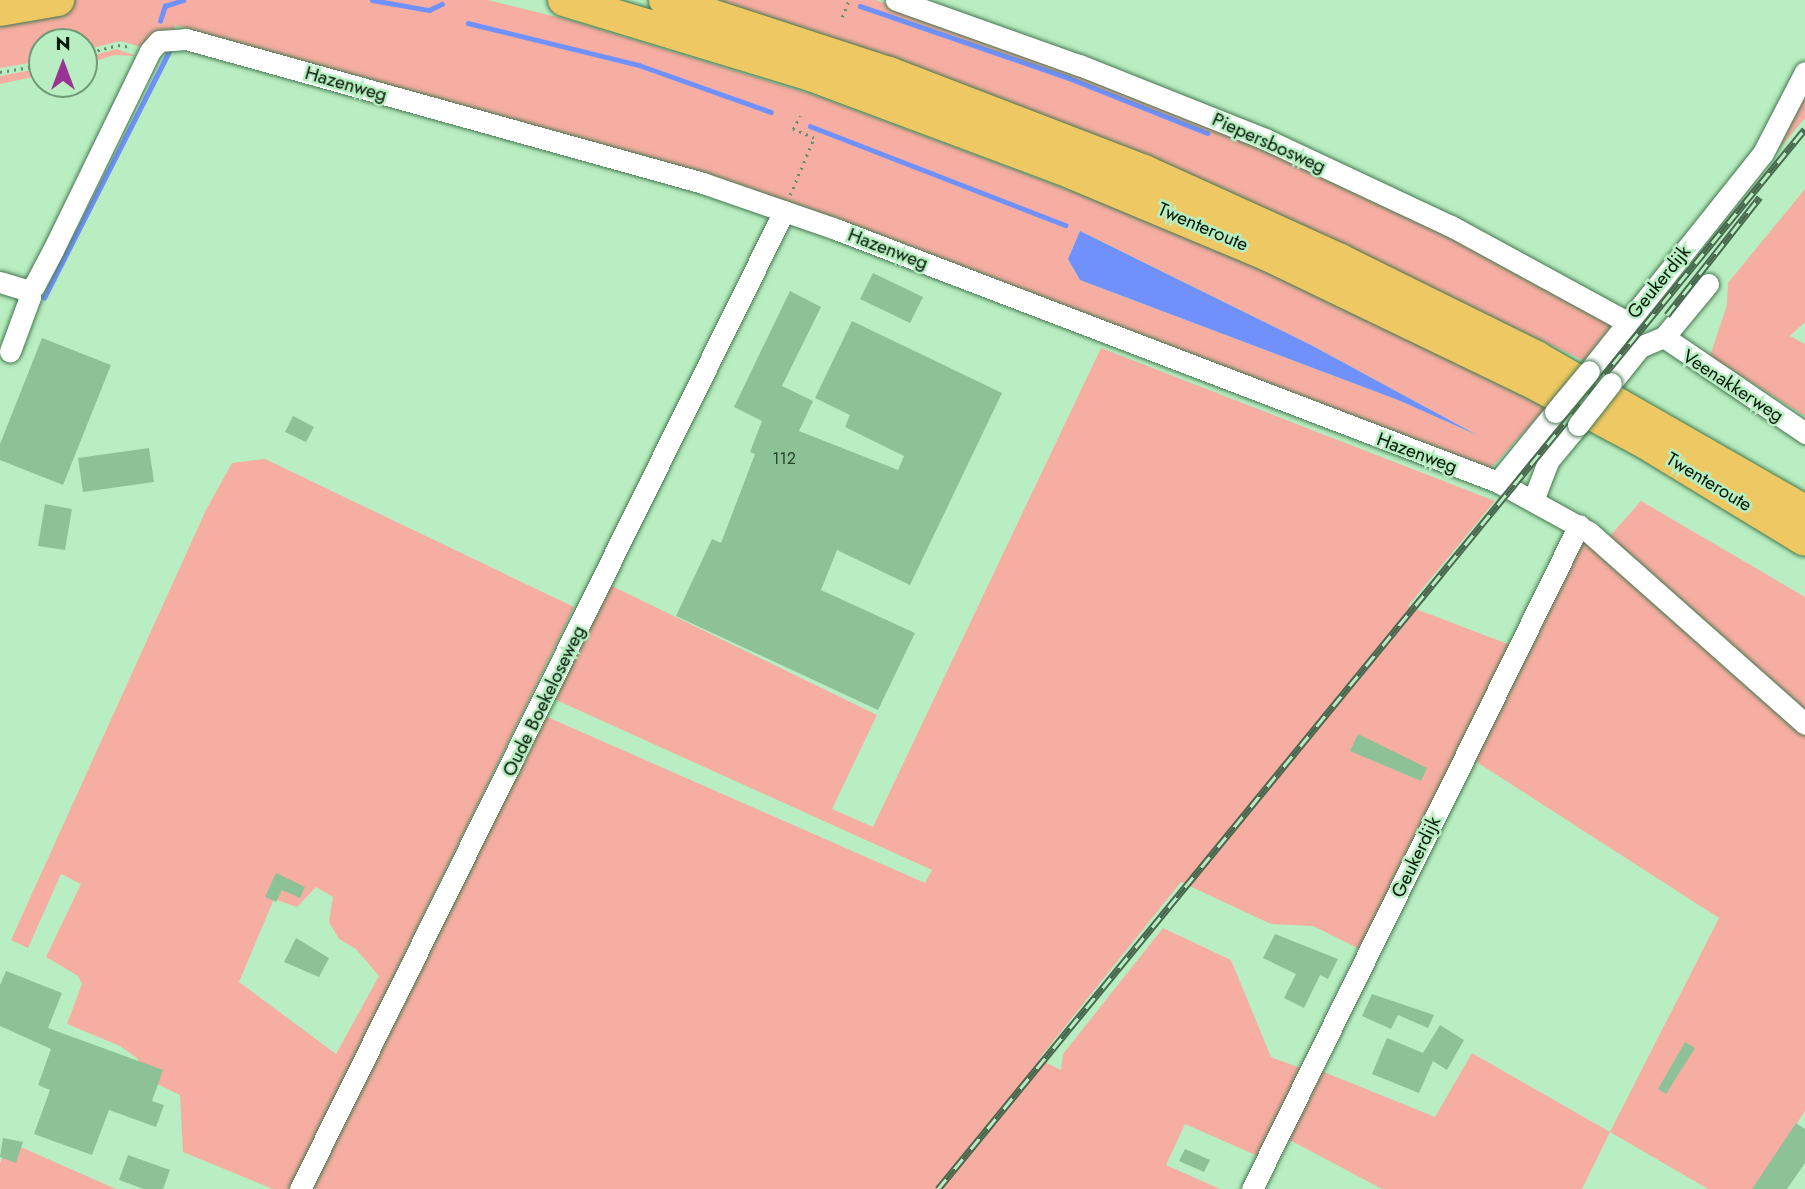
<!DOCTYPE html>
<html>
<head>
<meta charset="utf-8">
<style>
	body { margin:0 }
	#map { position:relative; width:1805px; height:1189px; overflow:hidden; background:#b8eec1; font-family:Jost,sans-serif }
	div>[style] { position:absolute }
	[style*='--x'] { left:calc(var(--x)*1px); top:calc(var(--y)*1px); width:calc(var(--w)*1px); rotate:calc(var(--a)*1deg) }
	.green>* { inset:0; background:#f7aea2 }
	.water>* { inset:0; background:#7091fc }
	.stream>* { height:4.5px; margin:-2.25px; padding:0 2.25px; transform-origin:2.25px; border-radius:2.25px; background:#7091fc }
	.building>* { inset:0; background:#8dc296 }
	.path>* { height:2.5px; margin-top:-1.25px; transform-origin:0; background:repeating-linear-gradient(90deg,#678d6d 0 2px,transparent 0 7px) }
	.roads { filter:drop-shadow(0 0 2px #44764e) drop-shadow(0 0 2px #44764e) }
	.minor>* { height:21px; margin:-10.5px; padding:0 10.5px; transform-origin:10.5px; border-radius:10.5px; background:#fff }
	.highway>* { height:32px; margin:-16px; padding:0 16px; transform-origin:16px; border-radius:16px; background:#eec963 }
	.rail>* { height:7px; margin-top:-3.5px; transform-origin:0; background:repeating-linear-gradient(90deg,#b8eec1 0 13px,#49694f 0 26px); box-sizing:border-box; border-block:2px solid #49694f }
	.bridges { filter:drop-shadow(0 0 2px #44764e) drop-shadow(0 0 2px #44764e) }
	.minor-bridge>* { height:21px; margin:-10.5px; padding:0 10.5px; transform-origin:10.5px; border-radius:10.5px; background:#fff }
	span { translate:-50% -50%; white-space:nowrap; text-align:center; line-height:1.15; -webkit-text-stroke:5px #b8eec1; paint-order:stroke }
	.number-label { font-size:16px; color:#27432c }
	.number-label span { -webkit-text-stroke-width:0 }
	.street-label { font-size:19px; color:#051909 }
	.north { position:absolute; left:28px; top:28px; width:70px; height:70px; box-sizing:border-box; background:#b8eec1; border:2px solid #709977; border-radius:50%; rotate:0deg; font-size:19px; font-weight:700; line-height:28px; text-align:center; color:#051909 }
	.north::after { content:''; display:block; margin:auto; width:24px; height:32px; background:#9b3397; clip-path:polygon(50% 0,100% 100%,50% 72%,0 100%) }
</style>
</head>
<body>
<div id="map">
	<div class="green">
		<i style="clip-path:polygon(evenodd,75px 0,488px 0,569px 20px,820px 97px,1160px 224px,1273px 272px,1546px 408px,1489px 470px,975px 276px,396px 90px,175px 25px,175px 31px,141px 47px,121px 41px,84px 50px,84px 42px,42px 42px,42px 61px,0 68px,0 15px,75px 0,1080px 231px,1311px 345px,1477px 435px,1398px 400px,1080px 280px,1068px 259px,1080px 231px)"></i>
		<i style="clip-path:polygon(703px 0,876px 0,933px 20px,1248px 142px,1564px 292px,1614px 323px,1585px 361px,1206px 181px,911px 66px)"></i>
		<i style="clip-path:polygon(116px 49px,137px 56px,114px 55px,84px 65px,84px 58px)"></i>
		<i style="clip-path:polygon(42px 68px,42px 75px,0 84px,0 76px)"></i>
		<i style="clip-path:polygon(1805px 89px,1805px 118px,1779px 149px,1799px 102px)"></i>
		<i style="clip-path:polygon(1805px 189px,1805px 322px,1790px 336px,1805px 344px,1805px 416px,1710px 356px,1727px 305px,1728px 283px)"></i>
		<i style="clip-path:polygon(1101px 348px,1495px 501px,1408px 606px,1513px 646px,1362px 950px,1313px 926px,1271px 924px,1181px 882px,1039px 1059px,1061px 1070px,1063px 1054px,1163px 928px,1231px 960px,1271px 1057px,1303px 1069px,1260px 1157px,1185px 1124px,1166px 1165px,1220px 1189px,310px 1189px,545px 716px,925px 883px,932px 870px,554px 699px,610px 585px,877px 715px,832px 809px,873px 827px)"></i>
		<i style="clip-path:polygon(evenodd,265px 459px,574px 607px,290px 1189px,273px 1189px,183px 1152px,180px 1095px,147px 1079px,137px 1058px,120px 1046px,67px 1024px,82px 984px,78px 976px,46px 957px,81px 884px,61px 874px,28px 948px,11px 940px,206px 510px,232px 463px,265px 459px,316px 887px,333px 897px,329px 922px,339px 939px,356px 949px,379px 976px,336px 1054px,239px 982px,274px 899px,297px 907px,316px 887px)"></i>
		<i style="clip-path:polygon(1641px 501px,1805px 597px,1805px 710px,1609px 537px)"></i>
		<i style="clip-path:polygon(1582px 537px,1805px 729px,1805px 1111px,1754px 1189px,1708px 1189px,1610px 1132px,1582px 1189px,1382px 1189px,1286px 1138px,1319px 1070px,1435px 1117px,1472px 1053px,1610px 1132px,1719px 918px,1472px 759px)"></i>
		<i style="clip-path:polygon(9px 1144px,23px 1148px,116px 1189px,0 1189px,0 1163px)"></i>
	</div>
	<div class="water">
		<i style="clip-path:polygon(1080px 231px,1311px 345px,1477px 435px,1398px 400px,1080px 280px,1068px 259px)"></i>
	</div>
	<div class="stream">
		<i style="--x:372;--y:0;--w:58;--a:10"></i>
		<i style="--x:429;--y:10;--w:14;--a:-25"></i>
		<i style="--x:860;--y:6;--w:221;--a:19"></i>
		<i style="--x:1069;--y:78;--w:149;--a:21.7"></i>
		<i style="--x:160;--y:21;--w:16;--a:-72"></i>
		<i style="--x:165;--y:6;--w:19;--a:-18"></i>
		<i style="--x:468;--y:23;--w:176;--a:13.8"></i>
		<i style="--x:639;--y:65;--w:140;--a:19.6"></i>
		<i style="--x:810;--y:126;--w:274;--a:21.2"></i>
		<i style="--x:44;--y:298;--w:278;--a:-63.1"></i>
	</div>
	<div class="building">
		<i style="clip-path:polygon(873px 273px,923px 297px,910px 323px,860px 299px)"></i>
		<i style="clip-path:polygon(790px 291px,821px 307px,782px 386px,813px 401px,799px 431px,898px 470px,904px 456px,845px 427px,850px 415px,815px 398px,852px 321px,1002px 393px,910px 585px,837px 550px,821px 590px,915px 633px,878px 710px,676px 616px,712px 539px,721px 543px,755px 454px,750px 452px,762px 421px,734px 407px)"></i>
		<i style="clip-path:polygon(42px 338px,111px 365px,63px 485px,0 460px,0 444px)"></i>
		<i style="clip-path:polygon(293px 416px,314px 427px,306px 442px,285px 432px)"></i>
		<i style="clip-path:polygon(149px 448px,154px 482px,83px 492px,78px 458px)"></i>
		<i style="clip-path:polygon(45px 504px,72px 509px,65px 550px,38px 546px)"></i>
		<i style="clip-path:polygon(1358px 734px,1427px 768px,1421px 781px,1350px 751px)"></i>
		<i style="clip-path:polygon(276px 873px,305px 887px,300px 898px,282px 890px,276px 902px,265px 897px)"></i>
		<i style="clip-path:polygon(1275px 934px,1338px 959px,1328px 979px,1320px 975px,1304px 1008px,1284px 998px,1296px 974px,1263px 958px)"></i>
		<i style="clip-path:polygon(296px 938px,329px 958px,319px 977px,284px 962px)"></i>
		<i style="clip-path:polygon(6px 971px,62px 993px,48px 1028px,163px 1070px,152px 1101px,164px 1105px,156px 1127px,109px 1110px,92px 1155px,34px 1134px,50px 1090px,38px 1085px,51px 1049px,0 1026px,0 985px)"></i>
		<i style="clip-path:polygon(1372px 994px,1434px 1015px,1428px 1028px,1398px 1015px,1391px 1029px,1362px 1016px)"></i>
		<i style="clip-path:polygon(1440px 1025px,1464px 1040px,1447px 1070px,1433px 1061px,1419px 1093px,1372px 1074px,1387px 1038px,1423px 1053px)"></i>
		<i style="clip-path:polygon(1685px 1042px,1695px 1048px,1666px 1094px,1658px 1089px)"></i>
		<i style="clip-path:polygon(1796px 1123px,1805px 1129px,1805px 1163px,1787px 1189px,1752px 1189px)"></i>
		<i style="clip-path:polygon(3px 1138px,23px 1142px,16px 1163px,0 1157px)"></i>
		<i style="clip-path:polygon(1185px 1149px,1210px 1160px,1204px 1172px,1179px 1161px)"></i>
		<i style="clip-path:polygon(128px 1155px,170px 1170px,163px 1189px,144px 1189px,119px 1180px)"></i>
	</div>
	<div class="path">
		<i style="--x:842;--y:17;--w:18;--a:-68"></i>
		<i style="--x:84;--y:54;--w:35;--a:-15"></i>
		<i style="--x:118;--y:45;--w:14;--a:8"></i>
		<i style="--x:0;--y:72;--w:43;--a:-9.5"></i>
		<i style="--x:790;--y:195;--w:62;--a:-67.2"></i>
		<i style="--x:814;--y:138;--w:23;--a:-157"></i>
		<i style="--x:793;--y:129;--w:15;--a:-62"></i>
	</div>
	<div class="roads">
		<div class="minor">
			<i style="--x:896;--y:0;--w:194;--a:19.6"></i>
			<i style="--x:1079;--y:65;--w:200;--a:21.7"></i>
			<i style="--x:1265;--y:139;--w:205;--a:25.1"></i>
			<i style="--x:1451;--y:226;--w:200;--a:28.6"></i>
			<i style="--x:0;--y:282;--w:27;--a:17"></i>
			<i style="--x:26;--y:290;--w:8;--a:60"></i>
			<i style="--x:30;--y:297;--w:58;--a:110.3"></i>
			<i style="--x:26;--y:290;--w:9;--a:-27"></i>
			<i style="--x:34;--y:286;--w:41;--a:-62.2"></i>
			<i style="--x:53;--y:250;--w:221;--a:-64"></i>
			<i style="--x:150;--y:51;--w:13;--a:-48"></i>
			<i style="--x:159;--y:41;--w:27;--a:-4"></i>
			<i style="--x:186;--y:39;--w:537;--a:15.56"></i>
			<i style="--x:703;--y:183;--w:138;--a:19.1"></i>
			<i style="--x:833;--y:228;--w:712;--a:20.9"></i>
			<i style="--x:1498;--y:482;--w:104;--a:28.8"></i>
			<i style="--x:1589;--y:532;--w:289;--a:41.6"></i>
			<i style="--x:1664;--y:337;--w:171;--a:34.2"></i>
			<i style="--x:1589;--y:371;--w:279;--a:-51.4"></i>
			<i style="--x:1763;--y:153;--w:91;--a:-62.6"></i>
			<i style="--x:1611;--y:383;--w:46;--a:-51.1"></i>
			<i style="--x:1640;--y:347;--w:26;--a:-23"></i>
			<i style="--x:1664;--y:337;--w:69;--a:-50.3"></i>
			<i style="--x:1498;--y:482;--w:90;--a:-50.8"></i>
			<i style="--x:1534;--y:498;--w:40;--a:-69"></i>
			<i style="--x:1548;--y:461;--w:47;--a:-50.2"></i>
			<i style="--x:300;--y:1189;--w:1091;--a:-63.67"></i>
			<i style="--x:1252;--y:1189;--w:740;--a:-63.78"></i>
		</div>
		<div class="highway">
			<i style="--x:564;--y:0;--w:258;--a:16.9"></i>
			<i style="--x:811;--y:75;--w:266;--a:20.5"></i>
			<i style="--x:1060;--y:168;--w:225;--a:22.7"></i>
			<i style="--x:1268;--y:255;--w:286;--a:25.7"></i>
			<i style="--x:1526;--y:379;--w:134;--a:28.1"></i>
			<i style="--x:1644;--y:442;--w:188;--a:31.3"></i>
			<i style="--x:665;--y:0;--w:236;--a:18.1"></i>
			<i style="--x:889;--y:73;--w:273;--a:21"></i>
			<i style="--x:1144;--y:171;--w:215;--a:24.4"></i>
			<i style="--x:1340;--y:260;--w:219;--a:26.3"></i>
			<i style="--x:1536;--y:357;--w:310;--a:29.8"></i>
			<i style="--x:0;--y:10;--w:59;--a:-9.8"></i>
		</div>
	</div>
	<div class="rail">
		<i style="--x:1667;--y:315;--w:150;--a:-51.8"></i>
		<i style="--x:938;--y:1189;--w:1369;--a:-50.72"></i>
	</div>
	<div class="bridges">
		<div class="minor-bridge">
			<i style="--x:1555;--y:412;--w:53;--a:-50.3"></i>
			<i style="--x:1578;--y:425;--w:53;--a:-51.8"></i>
		</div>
	</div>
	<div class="number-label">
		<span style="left:784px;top:459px">112</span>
	</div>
	<div class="street-label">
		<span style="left:346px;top:84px;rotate:16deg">Hazenweg</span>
		<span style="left:1269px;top:143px;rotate:24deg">Piepersbosweg</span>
		<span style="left:1203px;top:227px;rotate:23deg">Twenteroute</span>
		<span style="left:888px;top:249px;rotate:21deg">Hazenweg</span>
		<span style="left:1659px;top:282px;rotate:-51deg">Geukerdijk</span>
		<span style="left:1733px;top:386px;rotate:33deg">Veenakkerweg</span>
		<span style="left:1417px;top:453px;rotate:20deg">Hazenweg</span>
		<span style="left:1709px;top:482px;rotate:31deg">Twenteroute</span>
		<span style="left:544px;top:701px;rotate:-64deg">Oude Boekeloseweg</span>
		<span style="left:1416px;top:857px;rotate:-64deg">Geukerdijk</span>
	</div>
	<div class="north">N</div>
</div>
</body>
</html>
